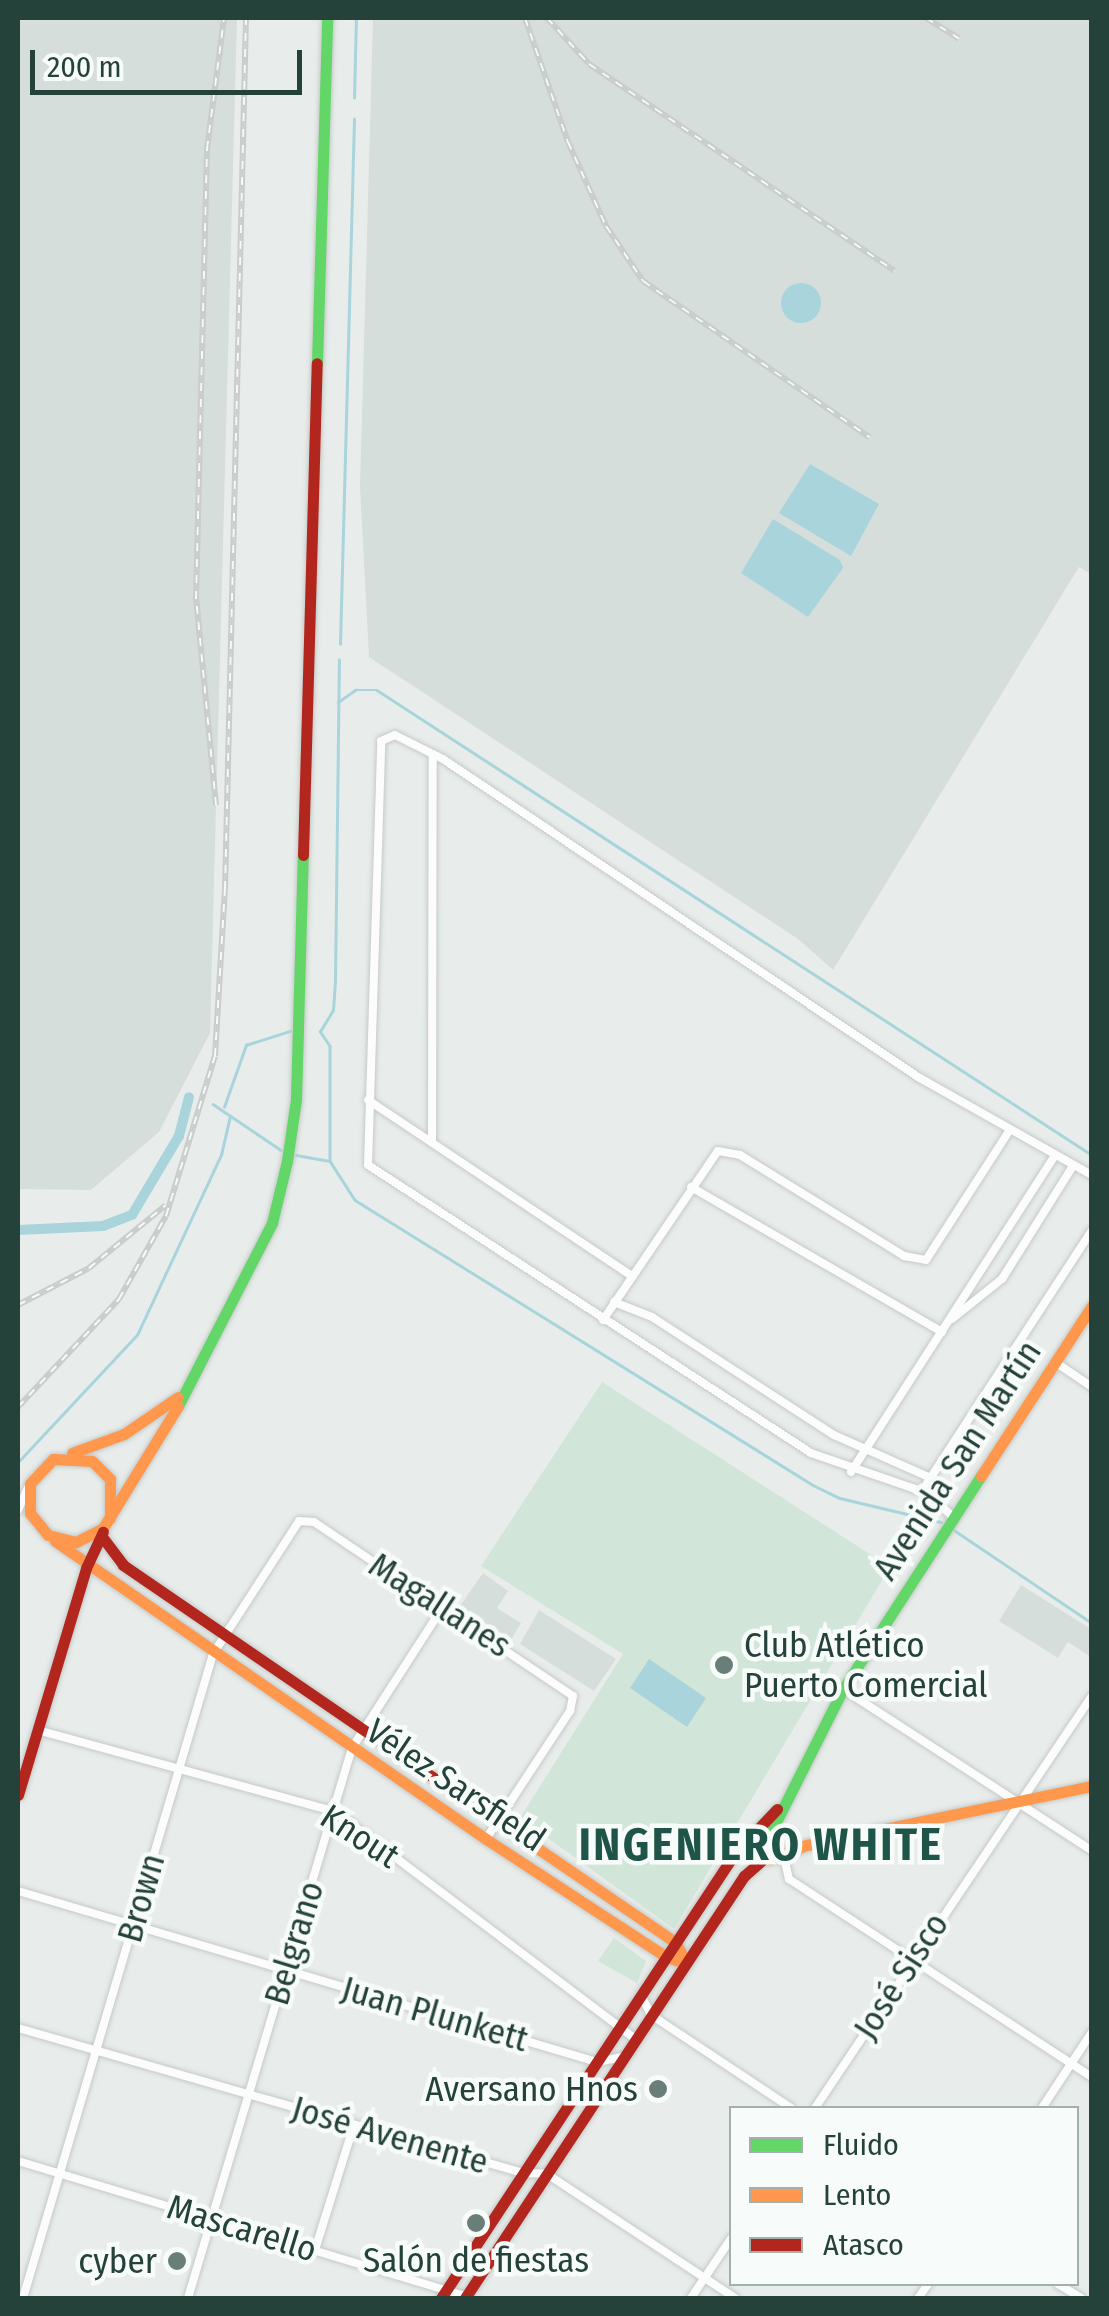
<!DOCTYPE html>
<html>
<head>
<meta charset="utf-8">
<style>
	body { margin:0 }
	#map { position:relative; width:1109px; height:2316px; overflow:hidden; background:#e8edeb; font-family:"Fira Sans Condensed",sans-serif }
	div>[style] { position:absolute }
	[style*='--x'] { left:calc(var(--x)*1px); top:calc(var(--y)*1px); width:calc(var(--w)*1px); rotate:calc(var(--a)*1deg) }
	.built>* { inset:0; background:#d6dedb }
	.green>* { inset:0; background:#d1e6d8 }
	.water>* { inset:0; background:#a9d4db }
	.round { border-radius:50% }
	.stream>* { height:2.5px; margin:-1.25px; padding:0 1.25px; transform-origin:1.25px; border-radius:1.25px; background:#a9d4db }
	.canal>* { height:10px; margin:-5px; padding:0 5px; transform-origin:5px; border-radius:5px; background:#a9d4db }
	.roads { filter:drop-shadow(0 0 2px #c5cac8) drop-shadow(0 0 2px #c5cac8) }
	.street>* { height:8px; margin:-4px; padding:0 4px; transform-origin:4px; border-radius:4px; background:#fcfcfc }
	.fast>* { height:11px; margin:-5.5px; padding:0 5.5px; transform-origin:5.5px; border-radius:5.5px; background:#63d668 }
	.slow>* { height:11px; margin:-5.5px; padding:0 5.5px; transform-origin:5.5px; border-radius:5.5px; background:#ff974d }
	.jam>* { height:11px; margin:-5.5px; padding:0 5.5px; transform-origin:5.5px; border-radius:5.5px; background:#b3261e }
	.rail>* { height:6px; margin-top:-3px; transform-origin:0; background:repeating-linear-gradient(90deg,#f7fbf9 0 8px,#c9cdcc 0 16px); box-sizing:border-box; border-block:2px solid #c9cdcc }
	.dots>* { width:28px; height:28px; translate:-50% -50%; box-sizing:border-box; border:5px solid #f7fbf9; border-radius:50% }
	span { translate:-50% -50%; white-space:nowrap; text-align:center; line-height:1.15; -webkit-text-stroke:9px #f7fbf9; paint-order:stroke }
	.street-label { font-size:35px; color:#24423a }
	.poi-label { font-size:35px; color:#24423a }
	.left { translate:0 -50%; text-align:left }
	.right { translate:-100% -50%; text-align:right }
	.district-label { font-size:45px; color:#1f5548; font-weight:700; letter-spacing:2.5px }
	.frame { position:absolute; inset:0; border:20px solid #24423a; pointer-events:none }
	.legend { position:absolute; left:729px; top:2106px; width:350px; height:180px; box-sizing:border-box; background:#f7fbf9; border:2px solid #a3b1ad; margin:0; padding:12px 18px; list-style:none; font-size:30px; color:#24423a }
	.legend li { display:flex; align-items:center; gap:20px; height:50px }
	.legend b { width:50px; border:2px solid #a3b1ad }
	.scale { position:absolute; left:30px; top:50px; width:272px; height:45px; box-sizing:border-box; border:5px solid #24423a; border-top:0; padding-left:12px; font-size:30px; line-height:35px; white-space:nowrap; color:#24423a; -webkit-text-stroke:8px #f7fbf9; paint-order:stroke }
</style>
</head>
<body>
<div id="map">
	<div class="built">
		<i style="clip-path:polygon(18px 18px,237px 18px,210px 1033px,159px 1132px,91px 1190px,18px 1189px)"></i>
		<i style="clip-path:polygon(373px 18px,1091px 18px,1091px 574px,1079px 567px,833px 970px,798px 939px,369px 657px,360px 487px)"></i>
		<i style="clip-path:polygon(483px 1573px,508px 1591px,497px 1608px,521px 1623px,511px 1640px,460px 1606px)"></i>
		<i style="clip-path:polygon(1021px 1585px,1091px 1629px,1091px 1657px,1068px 1642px,1058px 1658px,999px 1621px)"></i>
		<i style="clip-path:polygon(539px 1610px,616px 1659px,594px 1691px,520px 1644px)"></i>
	</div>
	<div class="green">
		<i style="clip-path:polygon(602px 1382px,890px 1567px,674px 1929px,520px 1818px,623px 1654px,481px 1566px)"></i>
		<i style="clip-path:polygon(614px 1938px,646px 1961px,637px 1983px,598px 1961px)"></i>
	</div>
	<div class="water">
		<i class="round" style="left:781px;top:283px;width:40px;height:40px"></i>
		<i style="clip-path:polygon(810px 464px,879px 504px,851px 556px,779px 513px)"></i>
		<i style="clip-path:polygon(773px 519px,840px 560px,843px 568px,808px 617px,741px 573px)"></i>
		<i style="clip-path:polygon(649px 1659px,706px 1698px,687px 1727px,630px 1688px)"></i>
	</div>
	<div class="stream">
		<i style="--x:354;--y:98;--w:80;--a:-88.6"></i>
		<i style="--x:340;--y:644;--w:525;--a:-88.47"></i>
		<i style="--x:338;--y:702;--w:21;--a:-35"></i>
		<i style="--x:355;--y:690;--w:22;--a:0"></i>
		<i style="--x:377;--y:690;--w:853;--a:33.04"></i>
		<i style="--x:321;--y:1030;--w:23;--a:-59"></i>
		<i style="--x:333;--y:1010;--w:29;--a:-86"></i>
		<i style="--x:335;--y:981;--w:321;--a:-89.3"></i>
		<i style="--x:320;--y:1031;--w:18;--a:56"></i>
		<i style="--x:330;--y:1046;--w:115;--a:90"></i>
		<i style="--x:330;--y:1161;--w:46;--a:57.3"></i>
		<i style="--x:355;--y:1200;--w:539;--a:31.89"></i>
		<i style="--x:813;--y:1485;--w:30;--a:26"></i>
		<i style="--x:840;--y:1498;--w:104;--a:13.4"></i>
		<i style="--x:213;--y:1104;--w:82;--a:34.1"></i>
		<i style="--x:224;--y:1107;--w:66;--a:-70.5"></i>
		<i style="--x:246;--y:1045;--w:46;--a:-17.7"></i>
		<i style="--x:296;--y:1155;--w:34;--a:10"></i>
		<i style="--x:18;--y:1462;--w:174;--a:-46.9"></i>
		<i style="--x:137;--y:1335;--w:199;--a:-65"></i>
		<i style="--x:221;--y:1155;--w:40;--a:-77"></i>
		<i style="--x:954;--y:1530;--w:166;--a:34"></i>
	</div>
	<div class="canal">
		<i style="--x:18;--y:1230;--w:85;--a:-2.7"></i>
		<i style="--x:103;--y:1226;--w:31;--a:-21"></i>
		<i style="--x:132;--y:1215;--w:92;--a:-59.3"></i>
		<i style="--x:179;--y:1136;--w:40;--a:-75.6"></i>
	</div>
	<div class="roads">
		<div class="street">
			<i style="--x:368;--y:1100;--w:317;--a:33.7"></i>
			<i style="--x:432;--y:1142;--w:388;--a:-89.9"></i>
			<i style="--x:691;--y:1187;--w:290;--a:30"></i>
			<i style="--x:614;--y:1302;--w:41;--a:21.5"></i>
			<i style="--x:652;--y:1317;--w:217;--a:33"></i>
			<i style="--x:834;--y:1435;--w:106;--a:23.9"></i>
			<i style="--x:952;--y:1319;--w:64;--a:-38.7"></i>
			<i style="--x:1002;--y:1279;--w:133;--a:-57.9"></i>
			<i style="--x:603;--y:1320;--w:204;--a:-55.8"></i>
			<i style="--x:718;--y:1151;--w:22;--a:10"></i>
			<i style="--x:740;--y:1155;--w:193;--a:31.6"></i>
			<i style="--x:904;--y:1256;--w:22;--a:10"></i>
			<i style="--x:926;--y:1260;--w:153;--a:-57.2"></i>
			<i style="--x:1055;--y:1362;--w:45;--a:34"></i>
			<i style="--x:851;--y:1472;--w:376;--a:-57.2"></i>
			<i style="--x:922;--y:1491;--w:311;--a:-56.9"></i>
			<i style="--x:18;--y:1510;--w:24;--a:-66"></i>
			<i style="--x:952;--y:1516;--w:34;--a:-137"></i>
			<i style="--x:927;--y:1493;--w:123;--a:-161"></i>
			<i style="--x:811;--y:1453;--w:528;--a:-146.97"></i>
			<i style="--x:368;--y:1165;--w:424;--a:-88.2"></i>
			<i style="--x:381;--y:741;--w:15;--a:-23"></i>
			<i style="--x:395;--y:735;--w:54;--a:26.6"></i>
			<i style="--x:443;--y:759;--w:572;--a:33.8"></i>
			<i style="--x:918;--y:1077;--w:200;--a:29.4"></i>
			<i style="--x:843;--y:1689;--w:297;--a:33"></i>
			<i style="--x:37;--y:1730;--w:308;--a:15.3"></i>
			<i style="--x:334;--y:1811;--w:378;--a:37.1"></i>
			<i style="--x:783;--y:1853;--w:27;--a:77"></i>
			<i style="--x:789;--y:1879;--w:362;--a:33.2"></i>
			<i style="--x:18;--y:1891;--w:604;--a:16.45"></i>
			<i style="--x:597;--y:2062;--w:26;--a:-11"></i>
			<i style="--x:641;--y:1995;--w:22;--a:63"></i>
			<i style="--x:651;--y:2015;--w:168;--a:33.6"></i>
			<i style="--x:18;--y:2028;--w:525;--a:16.02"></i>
			<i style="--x:523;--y:2173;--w:24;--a:2"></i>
			<i style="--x:547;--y:2174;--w:225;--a:33.4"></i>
			<i style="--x:815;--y:2108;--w:496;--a:-56.1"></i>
			<i style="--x:1042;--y:2108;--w:91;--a:-56.7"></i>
			<i style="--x:18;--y:2161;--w:468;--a:16.8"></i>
			<i style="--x:315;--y:2250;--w:131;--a:-72.7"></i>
			<i style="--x:1058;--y:2284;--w:27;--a:31"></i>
			<i style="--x:23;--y:2298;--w:671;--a:-73.56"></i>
			<i style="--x:213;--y:1654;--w:158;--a:-57.1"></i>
			<i style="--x:299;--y:1521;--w:15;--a:4"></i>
			<i style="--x:314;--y:1522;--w:312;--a:33.9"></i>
			<i style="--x:573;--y:1696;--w:15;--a:101"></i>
			<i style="--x:570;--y:1711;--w:153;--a:123.3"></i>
			<i style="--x:188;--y:2298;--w:574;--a:-73.4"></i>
			<i style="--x:352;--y:1748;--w:168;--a:-57.2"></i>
			<i style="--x:691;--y:2298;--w:73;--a:-56.1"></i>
			<i style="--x:918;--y:2298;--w:17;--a:-54"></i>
		</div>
		<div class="fast">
			<i style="--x:317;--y:363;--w:345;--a:-88.3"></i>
			<i style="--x:178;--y:1406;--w:206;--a:-62.8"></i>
			<i style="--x:272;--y:1223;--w:64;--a:-76.4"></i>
			<i style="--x:287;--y:1161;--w:63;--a:-81.7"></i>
			<i style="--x:296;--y:1099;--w:244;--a:-88.4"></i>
			<i style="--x:770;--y:1834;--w:162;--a:-63.3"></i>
			<i style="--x:843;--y:1689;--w:254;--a:-57.1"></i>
		</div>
		<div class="slow">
			<i style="--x:72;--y:1453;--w:55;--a:-20.1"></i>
			<i style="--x:124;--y:1434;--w:65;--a:-34.4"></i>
			<i style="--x:981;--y:1476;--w:203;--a:-56.9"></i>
			<i style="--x:110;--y:1518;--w:39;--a:-90"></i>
			<i style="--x:110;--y:1479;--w:25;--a:-135"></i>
			<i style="--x:92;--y:1461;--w:39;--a:-177"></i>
			<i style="--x:53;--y:1459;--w:34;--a:133"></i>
			<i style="--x:30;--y:1484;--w:29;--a:90"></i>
			<i style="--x:30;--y:1513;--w:28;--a:51"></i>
			<i style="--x:48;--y:1535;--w:29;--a:14"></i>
			<i style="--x:76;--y:1542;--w:30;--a:-27"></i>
			<i style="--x:103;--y:1528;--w:143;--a:-58.4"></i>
			<i style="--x:55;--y:1541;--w:524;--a:34.66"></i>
			<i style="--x:486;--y:1839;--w:215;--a:33.2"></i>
			<i style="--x:666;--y:1957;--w:21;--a:17"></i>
			<i style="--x:436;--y:1779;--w:291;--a:34.3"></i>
			<i style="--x:676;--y:1943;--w:22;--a:63"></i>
			<i style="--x:770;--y:1859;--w:40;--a:-21"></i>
			<i style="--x:807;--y:1845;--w:291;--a:-11.7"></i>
		</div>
		<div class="jam">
			<i style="--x:303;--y:855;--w:492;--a:-88.4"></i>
			<i style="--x:103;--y:1538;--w:34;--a:53"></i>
			<i style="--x:123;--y:1565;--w:379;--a:34.4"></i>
			<i style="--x:18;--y:1795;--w:237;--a:-73.3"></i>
			<i style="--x:86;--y:1568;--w:40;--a:-65"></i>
			<i style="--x:441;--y:2298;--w:533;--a:-56.55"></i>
			<i style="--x:735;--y:1853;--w:61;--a:-46.3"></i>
			<i style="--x:465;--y:2298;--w:506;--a:-56.53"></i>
			<i style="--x:744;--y:1876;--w:23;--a:-41"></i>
		</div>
	</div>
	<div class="rail">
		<i style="--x:525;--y:18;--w:131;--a:70.9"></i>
		<i style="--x:568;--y:142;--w:92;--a:65.7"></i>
		<i style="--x:606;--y:226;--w:66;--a:56.1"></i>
		<i style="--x:643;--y:281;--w:275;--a:34.6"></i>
		<i style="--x:547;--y:18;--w:62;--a:47.6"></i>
		<i style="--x:589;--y:64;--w:369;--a:34.1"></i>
		<i style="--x:926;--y:18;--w:39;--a:32"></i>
		<i style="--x:216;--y:805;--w:207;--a:-95.5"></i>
		<i style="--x:196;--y:599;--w:450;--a:-88.6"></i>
		<i style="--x:207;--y:149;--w:132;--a:-82.6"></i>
		<i style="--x:18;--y:1305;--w:80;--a:-27.5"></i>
		<i style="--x:89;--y:1268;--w:99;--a:-39.3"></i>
		<i style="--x:18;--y:1407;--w:148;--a:-46.9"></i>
		<i style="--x:119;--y:1299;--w:95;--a:-60.5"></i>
		<i style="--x:166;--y:1216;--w:167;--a:-73"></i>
		<i style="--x:215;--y:1056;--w:167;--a:-86.6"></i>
		<i style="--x:225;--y:889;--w:871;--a:-88.62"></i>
	</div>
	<div class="dots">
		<i style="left:724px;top:1665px;background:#697e78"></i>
		<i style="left:658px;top:2089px;background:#697e78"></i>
		<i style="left:476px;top:2223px;background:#697e78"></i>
		<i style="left:177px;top:2261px;background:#697e78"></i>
	</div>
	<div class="street-label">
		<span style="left:957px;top:1460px;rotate:-57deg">Avenida San Martín</span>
		<span style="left:440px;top:1605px;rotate:33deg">Magallanes</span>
		<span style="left:456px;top:1785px;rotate:34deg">Vélez Sarsfield</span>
		<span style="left:360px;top:1836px;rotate:33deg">Knout</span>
		<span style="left:141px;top:1898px;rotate:-74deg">Brown</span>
		<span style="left:294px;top:1943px;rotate:-73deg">Belgrano</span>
		<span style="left:901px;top:1976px;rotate:-57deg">José Sisco</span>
		<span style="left:435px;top:2014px;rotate:16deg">Juan Plunkett</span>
		<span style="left:390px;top:2135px;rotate:16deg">José Avenente</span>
		<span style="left:242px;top:2228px;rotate:17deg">Mascarello</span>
	</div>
	<div class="poi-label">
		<span class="left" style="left:744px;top:1665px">Club Atlético<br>Puerto Comercial</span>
		<span class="right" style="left:638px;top:2089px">Aversano Hnos</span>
		<span style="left:476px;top:2260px">Salón de fiestas</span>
		<span class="right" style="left:157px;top:2261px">cyber</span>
	</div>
	<div class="district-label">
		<span style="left:761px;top:1846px">INGENIERO WHITE</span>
	</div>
	<div class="frame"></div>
	<ul class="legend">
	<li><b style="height:12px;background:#63d668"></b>Fluido</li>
	<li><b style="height:12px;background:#ff974d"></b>Lento</li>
	<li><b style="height:12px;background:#b3261e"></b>Atasco</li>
	</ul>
	<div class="scale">200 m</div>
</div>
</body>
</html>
